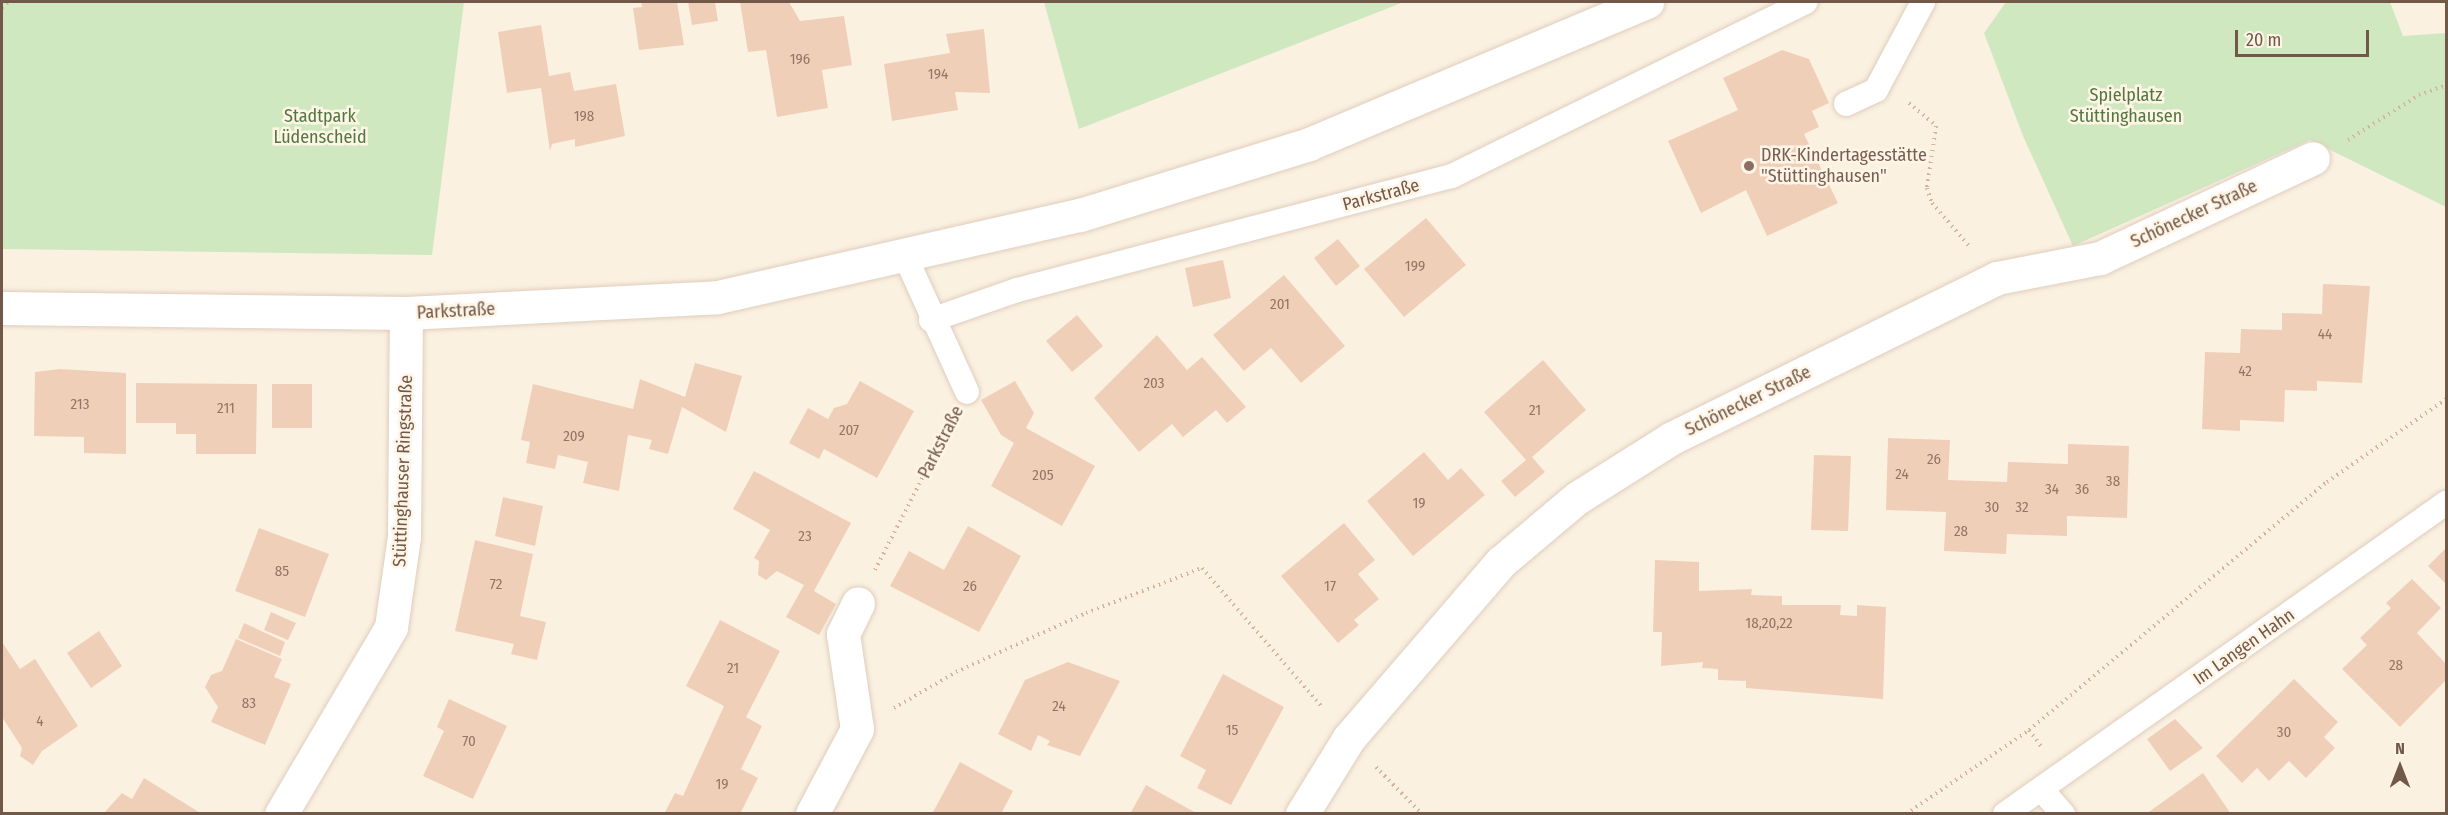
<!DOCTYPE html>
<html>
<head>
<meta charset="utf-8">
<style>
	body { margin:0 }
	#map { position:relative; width:2448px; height:815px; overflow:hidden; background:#fbf1e1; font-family:"Fira Sans Condensed",sans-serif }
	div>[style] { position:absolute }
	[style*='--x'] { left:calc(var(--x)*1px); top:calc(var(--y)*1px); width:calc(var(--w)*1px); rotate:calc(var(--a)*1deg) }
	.green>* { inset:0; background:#d0e8c0 }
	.building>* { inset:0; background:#f0cfb9 }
	.path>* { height:4px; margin-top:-2px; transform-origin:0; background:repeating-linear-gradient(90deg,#d5b39d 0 1.5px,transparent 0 6px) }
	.roads { filter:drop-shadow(0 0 2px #dfcdbd) drop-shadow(0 0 2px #dfcdbd) }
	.service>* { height:24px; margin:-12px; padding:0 12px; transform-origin:12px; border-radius:12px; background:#fff }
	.minor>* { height:33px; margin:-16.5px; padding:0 16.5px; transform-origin:16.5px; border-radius:16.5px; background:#fff }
	.tertiary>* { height:33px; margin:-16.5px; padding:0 16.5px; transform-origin:16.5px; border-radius:16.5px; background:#fff }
	.dots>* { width:16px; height:16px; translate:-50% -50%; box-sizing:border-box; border:3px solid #fff5e6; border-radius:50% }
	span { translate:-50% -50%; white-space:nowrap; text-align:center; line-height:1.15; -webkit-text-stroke:5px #fff5e6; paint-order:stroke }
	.number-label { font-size:15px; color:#927664 }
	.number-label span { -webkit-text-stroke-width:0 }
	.park-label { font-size:18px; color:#517841 }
	.education-label { font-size:18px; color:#785e54 }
	.left { translate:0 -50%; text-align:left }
	.street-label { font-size:18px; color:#725848 }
	.frame { position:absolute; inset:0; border:3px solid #725848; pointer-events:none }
	.north { position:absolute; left:2370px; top:737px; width:60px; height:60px; -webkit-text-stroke:4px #fff5e6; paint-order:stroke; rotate:0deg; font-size:16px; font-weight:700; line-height:24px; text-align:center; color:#725848 }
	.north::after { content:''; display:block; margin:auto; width:21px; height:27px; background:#725848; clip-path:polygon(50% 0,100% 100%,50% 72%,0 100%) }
	.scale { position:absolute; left:2235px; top:30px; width:134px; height:27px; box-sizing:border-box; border:3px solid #725848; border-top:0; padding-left:8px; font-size:18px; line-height:21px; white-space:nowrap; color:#725848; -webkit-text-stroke:4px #fff5e6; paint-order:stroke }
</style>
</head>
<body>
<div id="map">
	<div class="green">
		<i style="clip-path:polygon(2px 2px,464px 2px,432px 255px,2px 249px)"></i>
		<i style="clip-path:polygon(1044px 2px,1404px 2px,1079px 129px)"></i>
		<i style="clip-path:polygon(2006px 2px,2390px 2px,2403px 36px,2446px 33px,2446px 207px,2310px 140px,2073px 246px,2023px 136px,1984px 33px)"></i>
	</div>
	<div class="building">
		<i style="clip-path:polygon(641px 2px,677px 2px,684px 45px,639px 50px,633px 8px,642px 7px)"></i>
		<i style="clip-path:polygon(688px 2px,715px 2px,718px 21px,692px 25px)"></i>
		<i style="clip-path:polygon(740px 2px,789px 2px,800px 21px,844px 16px,852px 65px,822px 70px,828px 108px,777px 117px,766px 50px,748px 52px)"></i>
		<i style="clip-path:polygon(541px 25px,549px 76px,570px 72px,574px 91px,616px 84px,625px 136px,575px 147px,575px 139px,552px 144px,550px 151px,541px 88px,507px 93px,498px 32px)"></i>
		<i style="clip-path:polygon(984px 29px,990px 93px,955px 92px,958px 110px,892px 121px,884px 64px,950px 53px,946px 34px)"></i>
		<i style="clip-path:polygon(1782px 50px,1809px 59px,1829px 103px,1812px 111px,1819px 127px,1804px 134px,1838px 203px,1767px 236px,1746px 190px,1701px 213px,1668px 141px,1738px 110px,1723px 78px)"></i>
		<i style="clip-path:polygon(1426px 218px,1466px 265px,1404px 317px,1364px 269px)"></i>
		<i style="clip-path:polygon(1338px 239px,1360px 266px,1336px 286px,1314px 258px)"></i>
		<i style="clip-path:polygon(1223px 260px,1231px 298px,1193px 307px,1185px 268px)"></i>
		<i style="clip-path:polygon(1284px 275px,1345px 346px,1301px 383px,1271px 348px,1244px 371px,1213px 335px)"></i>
		<i style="clip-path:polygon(2323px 284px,2370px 286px,2362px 383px,2317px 381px,2317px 391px,2285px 390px,2284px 422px,2240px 420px,2240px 431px,2202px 429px,2205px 352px,2240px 353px,2241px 329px,2282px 330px,2282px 313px,2322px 314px)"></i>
		<i style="clip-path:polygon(1077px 315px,1103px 346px,1072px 372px,1046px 341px)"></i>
		<i style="clip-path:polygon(1157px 335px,1187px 370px,1202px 357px,1246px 407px,1227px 423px,1216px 410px,1183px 437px,1172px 424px,1139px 452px,1094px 398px)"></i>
		<i style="clip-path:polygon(1543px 360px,1586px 410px,1532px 457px,1545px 472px,1515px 497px,1501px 481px,1526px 460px,1484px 412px)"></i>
		<i style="clip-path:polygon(695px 363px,742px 376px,726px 432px,682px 407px,668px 454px,649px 449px,652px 440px,628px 435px,619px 491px,583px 483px,588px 462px,558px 455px,555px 469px,526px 463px,530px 442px,521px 440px,533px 384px,633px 409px,640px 379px,685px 397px)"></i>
		<i style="clip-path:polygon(60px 369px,126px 373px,126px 454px,84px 453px,84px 437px,34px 436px,35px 372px)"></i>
		<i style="clip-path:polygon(860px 381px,914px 411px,877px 478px,824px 449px,819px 459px,789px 443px,808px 408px,828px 419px,834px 408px,847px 404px)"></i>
		<i style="clip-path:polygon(1015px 381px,1034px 413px,1026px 428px,1095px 466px,1062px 526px,991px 486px,1014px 443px,1001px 435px,981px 400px)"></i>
		<i style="clip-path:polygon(136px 383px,257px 384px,256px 454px,196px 454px,196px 434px,176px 434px,176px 423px,136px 423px)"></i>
		<i style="clip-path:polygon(272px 384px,312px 384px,312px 428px,272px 428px)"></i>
		<i style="clip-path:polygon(1888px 438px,1950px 440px,1948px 480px,2007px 482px,2008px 462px,2068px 464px,2068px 444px,2129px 446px,2127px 518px,2067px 516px,2067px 536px,2007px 534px,2006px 554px,1944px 551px,1946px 512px,1886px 510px)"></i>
		<i style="clip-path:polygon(1424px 452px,1448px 480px,1461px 468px,1485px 495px,1413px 556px,1367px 501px)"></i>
		<i style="clip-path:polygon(1814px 455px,1851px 456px,1848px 531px,1811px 530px)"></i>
		<i style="clip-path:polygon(754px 471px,851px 523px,814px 591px,836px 604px,819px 635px,786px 617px,804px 585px,777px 571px,766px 580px,758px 575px,759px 561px,754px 558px,770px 530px,733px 509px)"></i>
		<i style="clip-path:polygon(503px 497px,543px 506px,535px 546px,495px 536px)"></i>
		<i style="clip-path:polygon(1344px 523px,1375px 560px,1358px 574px,1379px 599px,1354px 620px,1359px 625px,1338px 643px,1281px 576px)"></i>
		<i style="clip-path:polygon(968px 526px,1021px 556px,979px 632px,890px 586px,909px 551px,944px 570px)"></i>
		<i style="clip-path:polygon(259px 528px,329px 554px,305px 617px,235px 591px)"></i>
		<i style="clip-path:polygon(475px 540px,533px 554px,520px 616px,546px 622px,537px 660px,511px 654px,514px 644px,455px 631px)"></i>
		<i style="clip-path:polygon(2446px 548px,2446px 584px,2428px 566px)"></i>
		<i style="clip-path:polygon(1655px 560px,1699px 562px,1699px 591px,1752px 589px,1751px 595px,1782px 596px,1782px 605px,1841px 605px,1840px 615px,1857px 616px,1857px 605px,1886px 607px,1883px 699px,1746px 688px,1746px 681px,1718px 680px,1718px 669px,1702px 668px,1703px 662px,1661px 666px,1662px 632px,1653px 632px)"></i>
		<i style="clip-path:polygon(2412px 579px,2441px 608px,2417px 633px,2446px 664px,2446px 680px,2400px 727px,2342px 669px,2367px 645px,2360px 638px,2391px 608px,2386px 603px)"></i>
		<i style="clip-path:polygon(271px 612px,296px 623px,288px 640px,264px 630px)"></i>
		<i style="clip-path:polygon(720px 620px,780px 651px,746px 717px,762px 726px,741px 769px,758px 778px,740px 814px,664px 814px,675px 793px,683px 796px,724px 706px,686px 686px)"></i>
		<i style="clip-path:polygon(244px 623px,285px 642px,280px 656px,238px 638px)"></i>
		<i style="clip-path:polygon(99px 631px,122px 666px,91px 688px,67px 653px)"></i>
		<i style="clip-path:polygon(236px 639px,282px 659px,274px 677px,291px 684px,265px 745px,211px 722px,218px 707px,205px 687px,211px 675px,222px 671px)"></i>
		<i style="clip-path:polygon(2px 642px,20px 669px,35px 659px,78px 726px,42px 751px,33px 765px,20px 756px,22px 748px,2px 717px)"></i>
		<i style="clip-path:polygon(1068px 662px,1120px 681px,1080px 756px,1047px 745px,1050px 741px,1038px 735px,1031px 751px,998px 734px,1025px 680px)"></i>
		<i style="clip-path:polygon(1223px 674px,1284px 707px,1231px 805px,1197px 788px,1206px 770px,1180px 756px)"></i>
		<i style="clip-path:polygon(2294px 679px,2338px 722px,2324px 737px,2335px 748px,2306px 778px,2289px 761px,2269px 781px,2257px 768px,2242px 783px,2216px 756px)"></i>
		<i style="clip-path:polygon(449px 699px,507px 726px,473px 799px,423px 776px,444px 731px,437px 727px)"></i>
		<i style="clip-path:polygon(2175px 719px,2203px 748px,2170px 771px,2147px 739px)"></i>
		<i style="clip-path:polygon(960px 762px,1013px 791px,1001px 814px,932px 814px)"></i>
		<i style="clip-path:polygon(2203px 773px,2231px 814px,2146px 814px)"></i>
		<i style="clip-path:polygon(144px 778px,202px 814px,103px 814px,122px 793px,132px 799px)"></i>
		<i style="clip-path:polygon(1146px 785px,1198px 814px,1130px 814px)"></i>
	</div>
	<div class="path">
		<i style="--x:2;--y:8;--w:9;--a:-41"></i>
		<i style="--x:1909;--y:103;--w:35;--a:40"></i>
		<i style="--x:1936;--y:126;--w:63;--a:98.3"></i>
		<i style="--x:1927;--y:188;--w:16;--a:72"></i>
		<i style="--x:1932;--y:203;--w:58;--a:49.2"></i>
		<i style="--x:2348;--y:140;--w:84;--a:-32.4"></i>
		<i style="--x:2419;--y:95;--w:29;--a:-20"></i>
		<i style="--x:875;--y:570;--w:166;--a:-62.8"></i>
		<i style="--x:894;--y:708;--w:72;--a:-30.1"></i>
		<i style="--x:956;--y:672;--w:143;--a:-24.4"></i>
		<i style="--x:1086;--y:613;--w:124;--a:-21.2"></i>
		<i style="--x:1202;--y:568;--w:185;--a:49.2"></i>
		<i style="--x:2029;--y:730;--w:20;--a:53"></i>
		<i style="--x:1376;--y:767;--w:66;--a:45.6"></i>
		<i style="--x:1906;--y:814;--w:149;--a:-34.3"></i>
		<i style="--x:2029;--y:730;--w:388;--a:-39.8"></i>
		<i style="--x:2327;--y:482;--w:145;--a:-34.9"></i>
	</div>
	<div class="roads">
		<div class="service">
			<i style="--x:1846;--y:104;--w:33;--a:-25"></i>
			<i style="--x:1876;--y:90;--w:100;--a:-61.9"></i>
			<i style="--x:906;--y:258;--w:147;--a:65.5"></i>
			<i style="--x:931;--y:320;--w:91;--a:-19.2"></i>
			<i style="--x:1017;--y:290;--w:450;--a:-14.7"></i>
			<i style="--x:1452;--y:176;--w:394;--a:-26.2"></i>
			<i style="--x:2042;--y:790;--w:32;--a:49"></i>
			<i style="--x:2005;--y:814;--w:540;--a:-35.19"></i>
		</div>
		<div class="minor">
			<i style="--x:281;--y:814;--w:217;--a:-59.5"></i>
			<i style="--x:391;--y:627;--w:91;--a:-81.8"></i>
			<i style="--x:404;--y:537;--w:224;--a:-89.5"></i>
			<i style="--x:812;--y:814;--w:96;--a:-62.1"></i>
			<i style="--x:857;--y:729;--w:96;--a:-98.4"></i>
			<i style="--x:843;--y:634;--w:34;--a:-64"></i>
			<i style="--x:1302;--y:814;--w:89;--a:-58.3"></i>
			<i style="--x:1349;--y:738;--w:233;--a:-49.2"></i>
			<i style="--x:1501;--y:562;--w:99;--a:-40.1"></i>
			<i style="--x:1577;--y:498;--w:112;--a:-32.3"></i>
			<i style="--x:1672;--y:438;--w:362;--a:-26.2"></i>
			<i style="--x:1997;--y:278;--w:105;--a:-11"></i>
			<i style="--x:2100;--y:258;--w:235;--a:-25.1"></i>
		</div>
		<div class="tertiary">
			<i style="--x:2;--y:308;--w:404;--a:0.7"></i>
			<i style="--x:406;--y:313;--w:312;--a:-2.9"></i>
			<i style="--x:718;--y:297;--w:371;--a:-12.8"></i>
			<i style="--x:1080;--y:215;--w:240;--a:-17.2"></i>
			<i style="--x:1309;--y:144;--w:367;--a:-22.8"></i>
		</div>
	</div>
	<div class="dots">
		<i style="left:1749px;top:166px;background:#8d6e63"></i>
	</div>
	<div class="number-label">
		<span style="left:800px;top:60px">196</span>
		<span style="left:938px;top:75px">194</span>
		<span style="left:584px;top:117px">198</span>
		<span style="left:1415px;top:267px">199</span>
		<span style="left:1280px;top:305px">201</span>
		<span style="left:2325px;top:335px">44</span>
		<span style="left:2245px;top:372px">42</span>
		<span style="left:1154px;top:384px">203</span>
		<span style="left:80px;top:405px">213</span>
		<span style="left:226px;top:409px">211</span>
		<span style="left:1535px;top:411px">21</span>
		<span style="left:849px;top:431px">207</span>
		<span style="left:574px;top:437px">209</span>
		<span style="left:1934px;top:460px">26</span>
		<span style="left:1902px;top:475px">24</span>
		<span style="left:1043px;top:476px">205</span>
		<span style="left:2113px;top:482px">38</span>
		<span style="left:2052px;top:490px">34</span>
		<span style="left:2082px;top:490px">36</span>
		<span style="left:1419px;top:504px">19</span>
		<span style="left:1992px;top:508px">30</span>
		<span style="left:2022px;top:508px">32</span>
		<span style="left:1961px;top:532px">28</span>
		<span style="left:805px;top:537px">23</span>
		<span style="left:282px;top:572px">85</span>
		<span style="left:496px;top:585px">72</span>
		<span style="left:970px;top:587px">26</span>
		<span style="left:1330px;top:587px">17</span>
		<span style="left:1769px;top:624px">18,20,22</span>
		<span style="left:2396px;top:666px">28</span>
		<span style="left:733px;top:669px">21</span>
		<span style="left:249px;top:704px">83</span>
		<span style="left:1059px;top:707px">24</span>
		<span style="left:40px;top:722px">4</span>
		<span style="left:1232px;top:731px">15</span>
		<span style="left:2284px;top:733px">30</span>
		<span style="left:469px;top:742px">70</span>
		<span style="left:722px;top:785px">19</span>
	</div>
	<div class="park-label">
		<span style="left:2126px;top:106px">Spielplatz<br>Stüttinghausen</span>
		<span style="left:320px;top:127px">Stadtpark<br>Lüdenscheid</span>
	</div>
	<div class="education-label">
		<span class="left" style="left:1761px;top:166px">DRK-Kindertagesstätte<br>"Stüttinghausen"</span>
	</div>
	<div class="street-label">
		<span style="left:1381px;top:195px;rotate:-15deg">Parkstraße</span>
		<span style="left:2194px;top:214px;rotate:-25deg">Schönecker Straße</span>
		<span style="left:456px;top:311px;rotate:-3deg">Parkstraße</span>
		<span style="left:1748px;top:401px;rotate:-26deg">Schönecker Straße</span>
		<span style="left:941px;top:442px;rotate:-63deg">Parkstraße</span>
		<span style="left:403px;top:471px;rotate:-88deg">Stüttinghauser Ringstraße</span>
		<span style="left:2244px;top:647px;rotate:-35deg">Im Langen Hahn</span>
	</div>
	<div class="frame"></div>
	<div class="north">N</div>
	<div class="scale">20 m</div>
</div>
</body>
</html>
